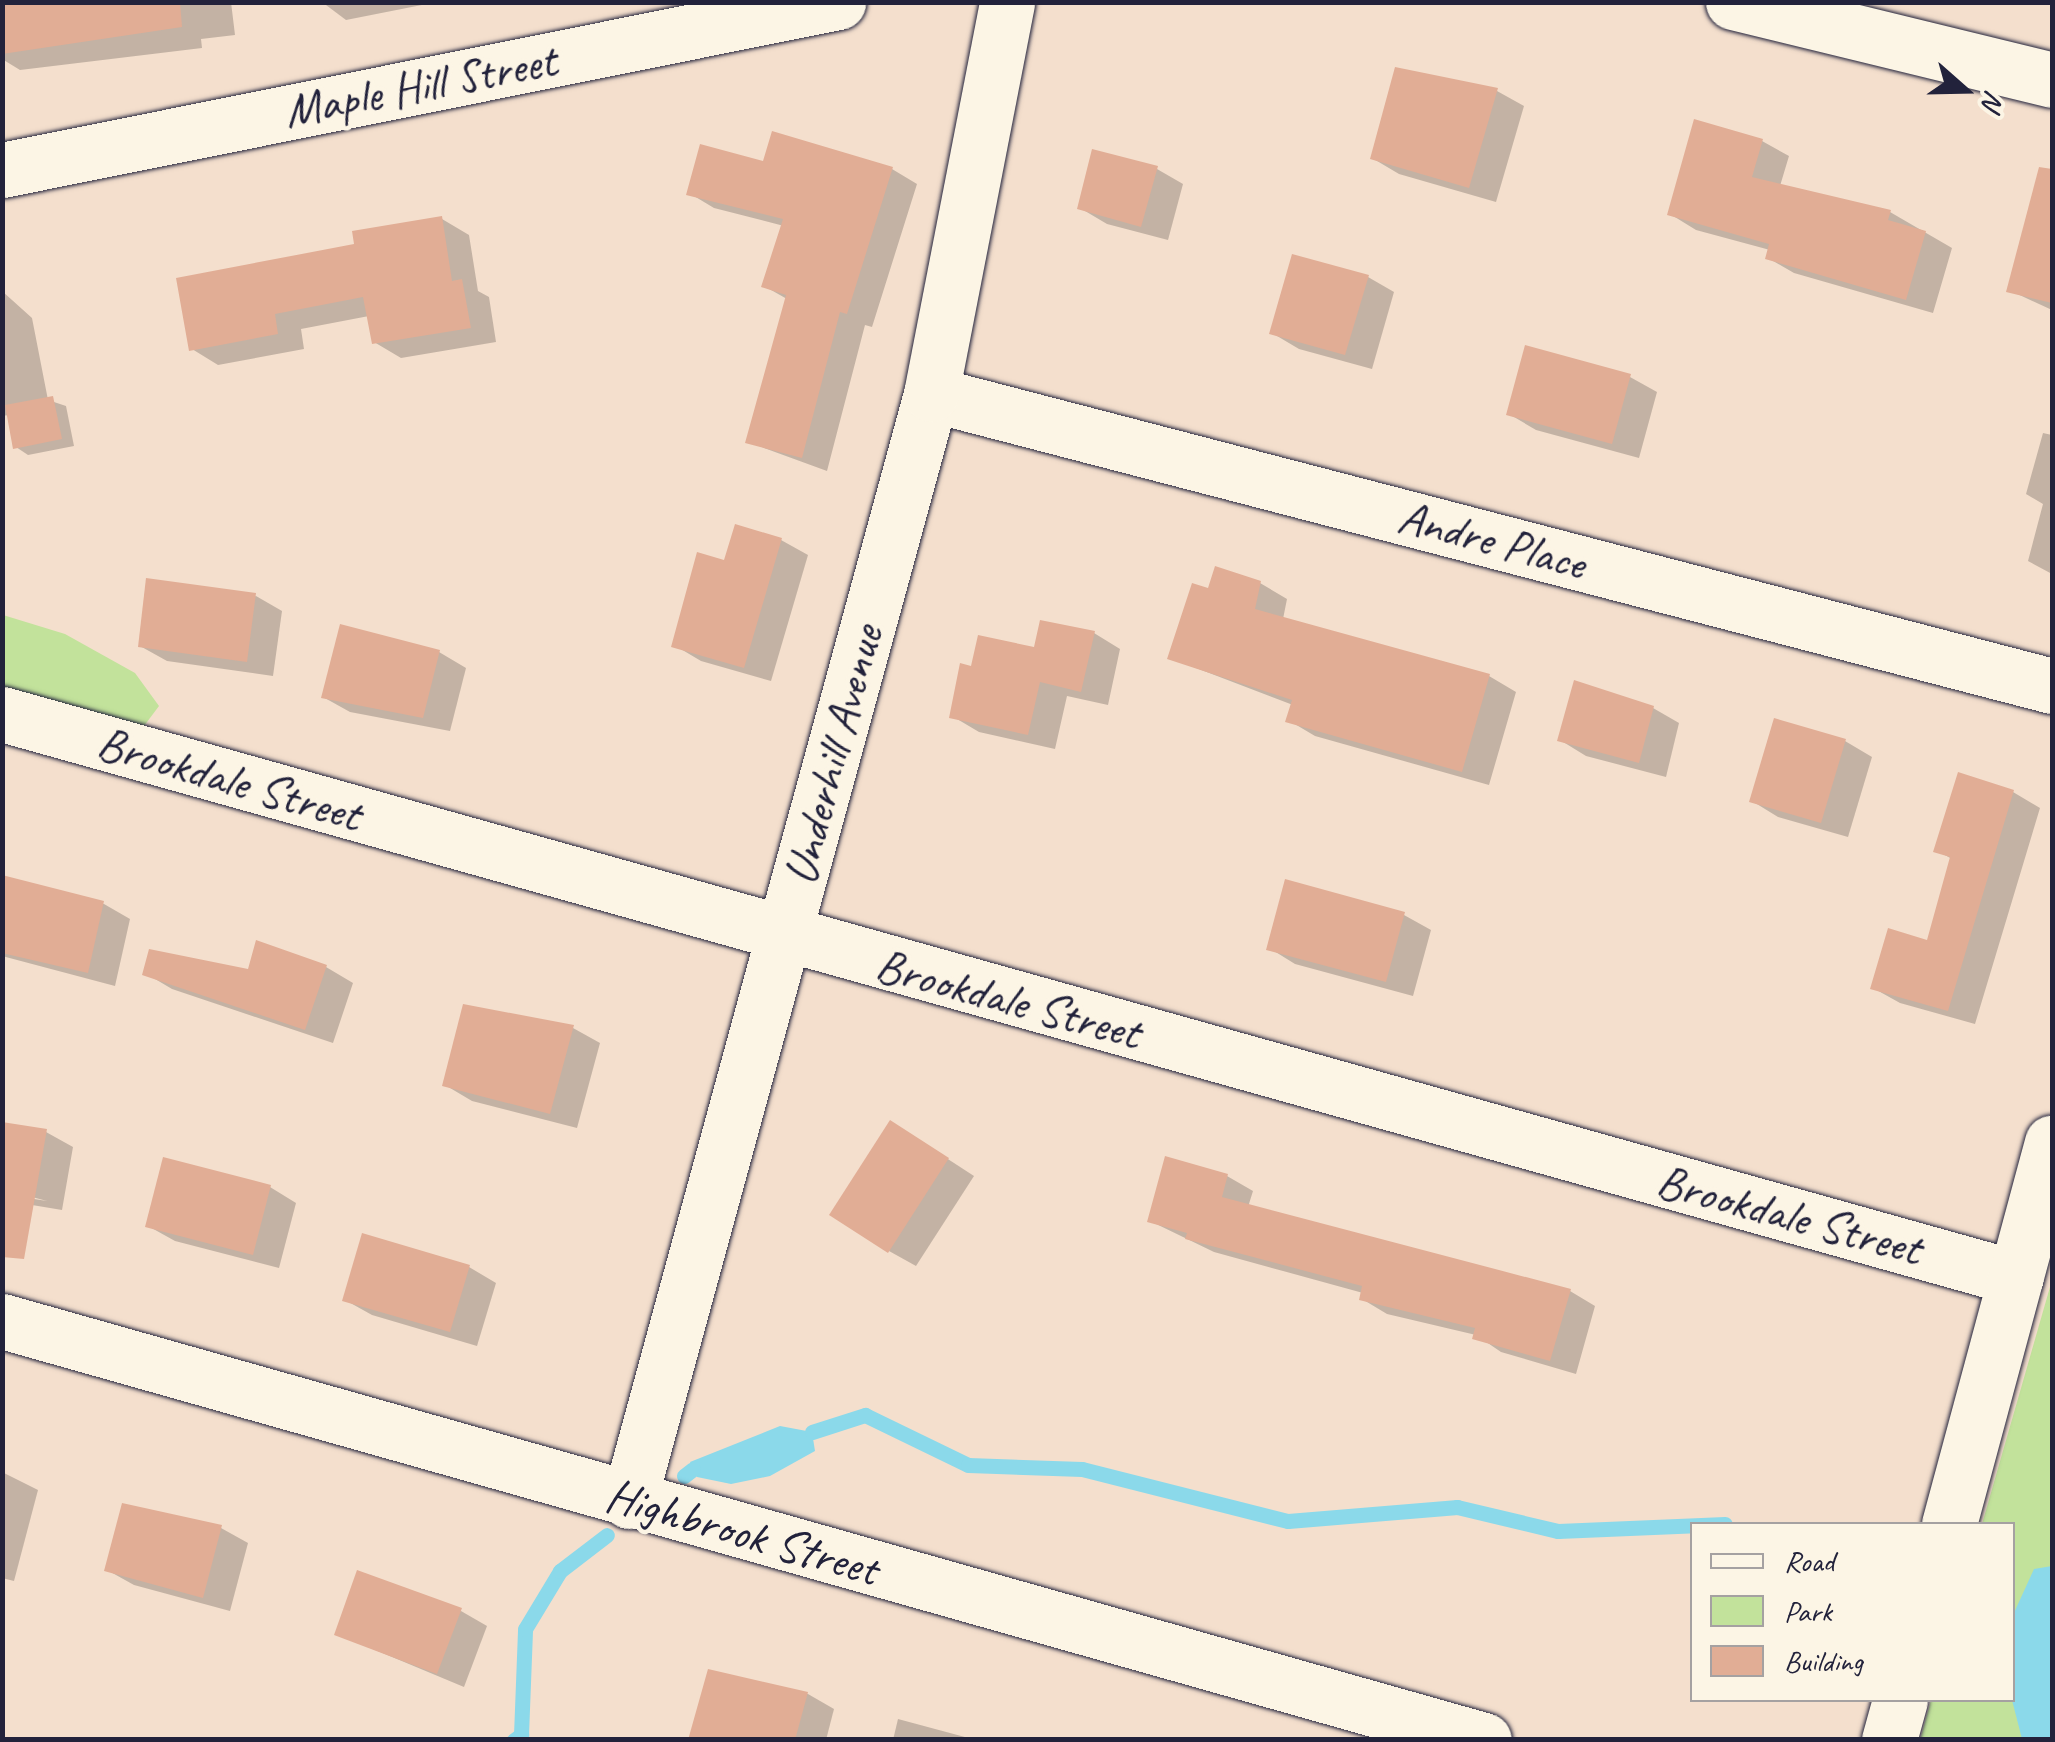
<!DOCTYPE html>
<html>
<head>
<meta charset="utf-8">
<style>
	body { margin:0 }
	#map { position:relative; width:2055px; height:1742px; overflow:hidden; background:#f4dfcd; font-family:Caveat,sans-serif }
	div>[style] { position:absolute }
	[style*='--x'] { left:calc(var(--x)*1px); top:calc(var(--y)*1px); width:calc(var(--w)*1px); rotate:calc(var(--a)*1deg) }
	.green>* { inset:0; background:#c2e29b }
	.water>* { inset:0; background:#8bd9ea }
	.shadow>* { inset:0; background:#0003 }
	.stream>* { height:15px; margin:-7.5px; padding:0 7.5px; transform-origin:7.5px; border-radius:7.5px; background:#8bd9ea }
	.building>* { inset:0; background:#e1ad95 }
	.roads { filter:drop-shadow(0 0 2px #22223b) drop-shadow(0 0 2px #22223b) }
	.minor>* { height:55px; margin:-27.5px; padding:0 27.5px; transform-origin:27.5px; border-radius:27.5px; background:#fcf5e5 }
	span { translate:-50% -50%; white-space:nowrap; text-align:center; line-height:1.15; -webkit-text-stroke:9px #fcf5e5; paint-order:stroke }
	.street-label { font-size:48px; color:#22223b }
	.frame { position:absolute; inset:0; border:5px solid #22223b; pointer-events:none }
	.legend { position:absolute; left:1690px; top:1522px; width:325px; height:180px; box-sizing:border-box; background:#fcf5e5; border:2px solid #a5a1a1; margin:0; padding:12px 18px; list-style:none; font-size:30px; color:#22223b }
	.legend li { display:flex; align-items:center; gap:20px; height:50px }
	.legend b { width:50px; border:2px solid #a5a1a1 }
	.north { position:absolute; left:1915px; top:40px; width:100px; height:100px; -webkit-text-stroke:8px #fcf5e5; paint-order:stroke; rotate:110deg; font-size:28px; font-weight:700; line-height:40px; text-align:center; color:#22223b }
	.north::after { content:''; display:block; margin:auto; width:35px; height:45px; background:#22223b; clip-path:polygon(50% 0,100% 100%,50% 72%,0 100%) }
</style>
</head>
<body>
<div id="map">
	<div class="green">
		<i style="clip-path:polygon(3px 615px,65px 634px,135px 673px,159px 706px,138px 734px,3px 706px)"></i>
		<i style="clip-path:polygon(2052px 1280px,2052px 1739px,1920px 1740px,1931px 1700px,2012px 1700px,2012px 1524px,1982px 1524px)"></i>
	</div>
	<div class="water">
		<i style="clip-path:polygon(780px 1426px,812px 1432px,815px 1451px,770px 1476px,731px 1484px,697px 1477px,690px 1462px)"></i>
		<i style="clip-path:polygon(2052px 1566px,2052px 1739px,2022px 1739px,2012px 1700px,2013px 1615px,2034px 1569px)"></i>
	</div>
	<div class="shadow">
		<i style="clip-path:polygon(2px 2px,231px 2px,235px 35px,201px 39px,202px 48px,20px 70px,2px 59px)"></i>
		<i style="clip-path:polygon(322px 2px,437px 2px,346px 20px)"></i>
		<i style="clip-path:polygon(1497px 91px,1524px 106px,1496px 202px,1399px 174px,1372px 158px)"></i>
		<i style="clip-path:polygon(774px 134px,892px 169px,917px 184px,872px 327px,865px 325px,827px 471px,748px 442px,787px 299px,764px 286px,784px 226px,714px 208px,689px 193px,765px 164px)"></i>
		<i style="clip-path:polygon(1762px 141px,1789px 156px,1780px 186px,1890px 212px,1952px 248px,1933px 313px,1794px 273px,1768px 258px,1770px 250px,1696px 230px,1670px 214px)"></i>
		<i style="clip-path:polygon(1157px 169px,1183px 184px,1168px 240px,1107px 224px,1080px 208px)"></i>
		<i style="clip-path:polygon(2049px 211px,2052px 212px,2052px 310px,2009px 290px)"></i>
		<i style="clip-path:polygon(442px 219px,469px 235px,478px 291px,489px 297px,496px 342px,401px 358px,374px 342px,369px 316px,301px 329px,304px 349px,218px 365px,192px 349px,357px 246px)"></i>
		<i style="clip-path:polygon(1368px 277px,1394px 292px,1372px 369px,1299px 349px,1272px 333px)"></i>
		<i style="clip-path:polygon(2px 291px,32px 318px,48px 400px,66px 406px,74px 446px,28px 455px,16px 447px,9px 415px,2px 416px)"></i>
		<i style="clip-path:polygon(1527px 348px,1630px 377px,1657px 392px,1639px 458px,1536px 430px,1509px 414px)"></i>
		<i style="clip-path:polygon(2043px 433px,2052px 435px,2052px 574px,2028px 561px,2043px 504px,2026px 494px)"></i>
		<i style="clip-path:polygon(781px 540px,808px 555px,771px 681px,701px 661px,674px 645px,726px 563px)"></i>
		<i style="clip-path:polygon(1260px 583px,1287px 599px,1283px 619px,1489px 676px,1516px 692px,1489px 785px,1315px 736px,1288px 720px,1293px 705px,1170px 658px)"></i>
		<i style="clip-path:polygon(256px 596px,282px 611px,273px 676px,167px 661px,140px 646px)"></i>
		<i style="clip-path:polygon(1094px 633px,1120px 649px,1108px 705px,1067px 696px,1055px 749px,979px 732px,952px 716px,973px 669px)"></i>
		<i style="clip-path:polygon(439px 652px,466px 668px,450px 731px,350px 712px,323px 697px)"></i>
		<i style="clip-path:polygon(1653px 708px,1679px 723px,1666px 777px,1586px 756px,1560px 740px)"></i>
		<i style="clip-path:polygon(1845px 741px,1872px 757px,1848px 837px,1778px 817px,1752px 801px)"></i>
		<i style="clip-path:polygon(2013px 792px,2040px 808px,1975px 1024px,1900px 1003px,1873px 988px,1929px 943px,1952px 859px,1936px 850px)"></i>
		<i style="clip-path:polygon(6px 878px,104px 904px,130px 919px,115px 986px,2px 956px)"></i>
		<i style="clip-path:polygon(1404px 915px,1431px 930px,1413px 996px,1295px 964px,1269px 948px)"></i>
		<i style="clip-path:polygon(326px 967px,353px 983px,333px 1043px,172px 989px,145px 973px)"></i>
		<i style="clip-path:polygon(573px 1028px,600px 1043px,577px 1128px,472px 1101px,445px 1085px)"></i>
		<i style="clip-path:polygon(46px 1132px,73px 1147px,62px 1210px,2px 1200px,2px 1194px,47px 1201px,2px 1189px)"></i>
		<i style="clip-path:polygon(917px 1139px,974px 1176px,916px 1266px,889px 1251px)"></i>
		<i style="clip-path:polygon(1227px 1176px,1253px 1191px,1248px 1207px,1570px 1291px,1595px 1306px,1576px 1374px,1501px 1352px,1476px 1335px,1387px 1314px,1362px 1299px,1363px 1293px,1214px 1252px,1150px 1221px)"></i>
		<i style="clip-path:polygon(270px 1187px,296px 1203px,279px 1268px,175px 1241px,148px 1226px)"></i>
		<i style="clip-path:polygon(469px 1267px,496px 1283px,477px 1346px,372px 1315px,345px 1300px)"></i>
		<i style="clip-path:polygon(2px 1472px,38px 1490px,14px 1581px,2px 1578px)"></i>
		<i style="clip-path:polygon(221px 1528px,248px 1543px,230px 1611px,134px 1585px,107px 1570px)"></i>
		<i style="clip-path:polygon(461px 1611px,487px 1626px,464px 1687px,337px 1634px)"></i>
		<i style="clip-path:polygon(710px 1672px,808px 1694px,834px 1709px,826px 1740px,699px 1740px)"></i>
		<i style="clip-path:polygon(898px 1719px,976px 1740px,893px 1740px)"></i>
	</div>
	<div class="stream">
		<i style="--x:812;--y:1432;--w:56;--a:-17.8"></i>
		<i style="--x:865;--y:1415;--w:114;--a:25.9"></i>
		<i style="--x:968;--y:1465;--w:114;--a:2"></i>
		<i style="--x:1082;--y:1469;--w:212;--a:14.2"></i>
		<i style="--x:1288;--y:1521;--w:170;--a:-4.7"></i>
		<i style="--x:1457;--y:1507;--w:104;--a:13.4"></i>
		<i style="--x:1558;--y:1531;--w:167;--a:-2.4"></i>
		<i style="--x:684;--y:1476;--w:11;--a:-38"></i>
		<i style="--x:514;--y:1740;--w:9;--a:-36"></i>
		<i style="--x:521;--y:1735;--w:106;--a:-87.8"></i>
		<i style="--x:525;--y:1629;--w:68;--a:-58.9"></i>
		<i style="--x:560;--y:1571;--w:59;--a:-37.5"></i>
	</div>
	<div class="building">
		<i style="clip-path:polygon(2px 2px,180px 2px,182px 27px,2px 54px)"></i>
		<i style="clip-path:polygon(1395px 67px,1498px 88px,1469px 188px,1370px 159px)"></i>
		<i style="clip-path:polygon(1694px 119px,1763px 139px,1752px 177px,1891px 210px,1888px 220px,1926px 231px,1906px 300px,1765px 259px,1769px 244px,1667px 215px)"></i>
		<i style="clip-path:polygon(772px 131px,893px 167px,847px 314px,840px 312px,802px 458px,745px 443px,786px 295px,761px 287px,783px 219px,686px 195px,700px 144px,763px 161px)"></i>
		<i style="clip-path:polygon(1092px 149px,1158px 166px,1141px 227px,1077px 209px)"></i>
		<i style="clip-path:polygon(2039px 167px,2052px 169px,2052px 303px,2006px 292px)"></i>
		<i style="clip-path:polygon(442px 216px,452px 281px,462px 279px,471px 328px,372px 344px,363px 297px,275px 314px,278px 334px,189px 351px,176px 278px,354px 244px,352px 231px)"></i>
		<i style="clip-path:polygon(1292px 254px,1369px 275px,1345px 355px,1269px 334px)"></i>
		<i style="clip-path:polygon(1525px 345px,1631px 374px,1612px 444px,1506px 415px)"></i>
		<i style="clip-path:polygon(53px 396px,62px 439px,13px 449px,5px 405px)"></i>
		<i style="clip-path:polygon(735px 524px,782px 538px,744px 668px,671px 647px,697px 552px,724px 560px)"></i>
		<i style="clip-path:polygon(1215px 566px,1261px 581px,1255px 609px,1490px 674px,1462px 772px,1285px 722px,1292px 700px,1167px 659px,1192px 583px,1208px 588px)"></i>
		<i style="clip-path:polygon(146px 578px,256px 593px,247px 662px,138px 647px)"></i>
		<i style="clip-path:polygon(1040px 620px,1095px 631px,1081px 692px,1040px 682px,1028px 735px,949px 718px,960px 663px,971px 666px,978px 635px,1034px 647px)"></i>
		<i style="clip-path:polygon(340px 624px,440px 650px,423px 718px,321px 698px)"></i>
		<i style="clip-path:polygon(1574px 680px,1654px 706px,1639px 763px,1557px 741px)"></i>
		<i style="clip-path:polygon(1774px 718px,1846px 739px,1821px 823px,1749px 802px)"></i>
		<i style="clip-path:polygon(1958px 772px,2014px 790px,1948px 1011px,1870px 989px,1888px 928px,1927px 940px,1950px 857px,1933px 852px)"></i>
		<i style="clip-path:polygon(2px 875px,104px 901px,88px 973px,2px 953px)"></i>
		<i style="clip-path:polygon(1285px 879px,1405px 912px,1386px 982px,1266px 950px)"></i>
		<i style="clip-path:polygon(256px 940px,327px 965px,305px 1030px,142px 975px,149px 949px,248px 969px)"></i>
		<i style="clip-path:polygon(463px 1004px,574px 1025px,550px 1114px,442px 1086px)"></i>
		<i style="clip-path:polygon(890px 1120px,949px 1158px,888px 1253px,829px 1215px)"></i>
		<i style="clip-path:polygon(2px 1122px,47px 1129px,24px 1259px,2px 1257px)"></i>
		<i style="clip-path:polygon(1165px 1156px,1228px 1174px,1222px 1197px,1571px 1289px,1550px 1361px,1472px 1339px,1475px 1328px,1359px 1300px,1362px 1286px,1185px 1239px,1187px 1233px,1147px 1222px)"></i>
		<i style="clip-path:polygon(163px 1157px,271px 1185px,253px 1255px,145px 1227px)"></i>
		<i style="clip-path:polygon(362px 1233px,470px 1265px,450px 1332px,342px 1301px)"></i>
		<i style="clip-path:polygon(122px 1503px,222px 1525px,203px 1598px,104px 1571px)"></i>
		<i style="clip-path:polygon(357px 1570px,462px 1608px,437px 1674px,334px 1635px)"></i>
		<i style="clip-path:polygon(708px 1669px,808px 1692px,795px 1740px,688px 1740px)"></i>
	</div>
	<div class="roads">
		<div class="minor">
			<i style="--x:1733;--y:2;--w:328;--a:13.7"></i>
			<i style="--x:2;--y:170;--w:853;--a:-11.36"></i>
			<i style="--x:931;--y:394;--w:1158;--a:14.6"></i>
			<i style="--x:2;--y:714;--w:2091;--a:15.64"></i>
			<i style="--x:2;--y:1321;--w:1540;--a:15.79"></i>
			<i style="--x:629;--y:1501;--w:1147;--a:-74.74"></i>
			<i style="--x:931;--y:394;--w:399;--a:-79"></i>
			<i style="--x:1949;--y:1524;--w:395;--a:-74.9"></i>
			<i style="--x:1889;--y:1740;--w:41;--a:-74.6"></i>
		</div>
	</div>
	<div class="street-label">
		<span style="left:420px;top:86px;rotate:-11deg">Maple Hill Street</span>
		<span style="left:1492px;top:540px;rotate:15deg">Andre Place</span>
		<span style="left:833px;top:755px;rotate:-75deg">Underhill Avenue</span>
		<span style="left:229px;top:779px;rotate:16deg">Brookdale Street</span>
		<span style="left:1008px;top:999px;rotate:15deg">Brookdale Street</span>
		<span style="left:1789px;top:1215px;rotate:15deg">Brookdale Street</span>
		<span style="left:742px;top:1532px;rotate:16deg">Highbrook Street</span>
	</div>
	<div class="frame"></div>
	<ul class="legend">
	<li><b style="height:12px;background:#fcf5e5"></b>Road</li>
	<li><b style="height:28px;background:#c2e29b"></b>Park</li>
	<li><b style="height:28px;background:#e1ad95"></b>Building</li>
	</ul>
	<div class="north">N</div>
</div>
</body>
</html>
